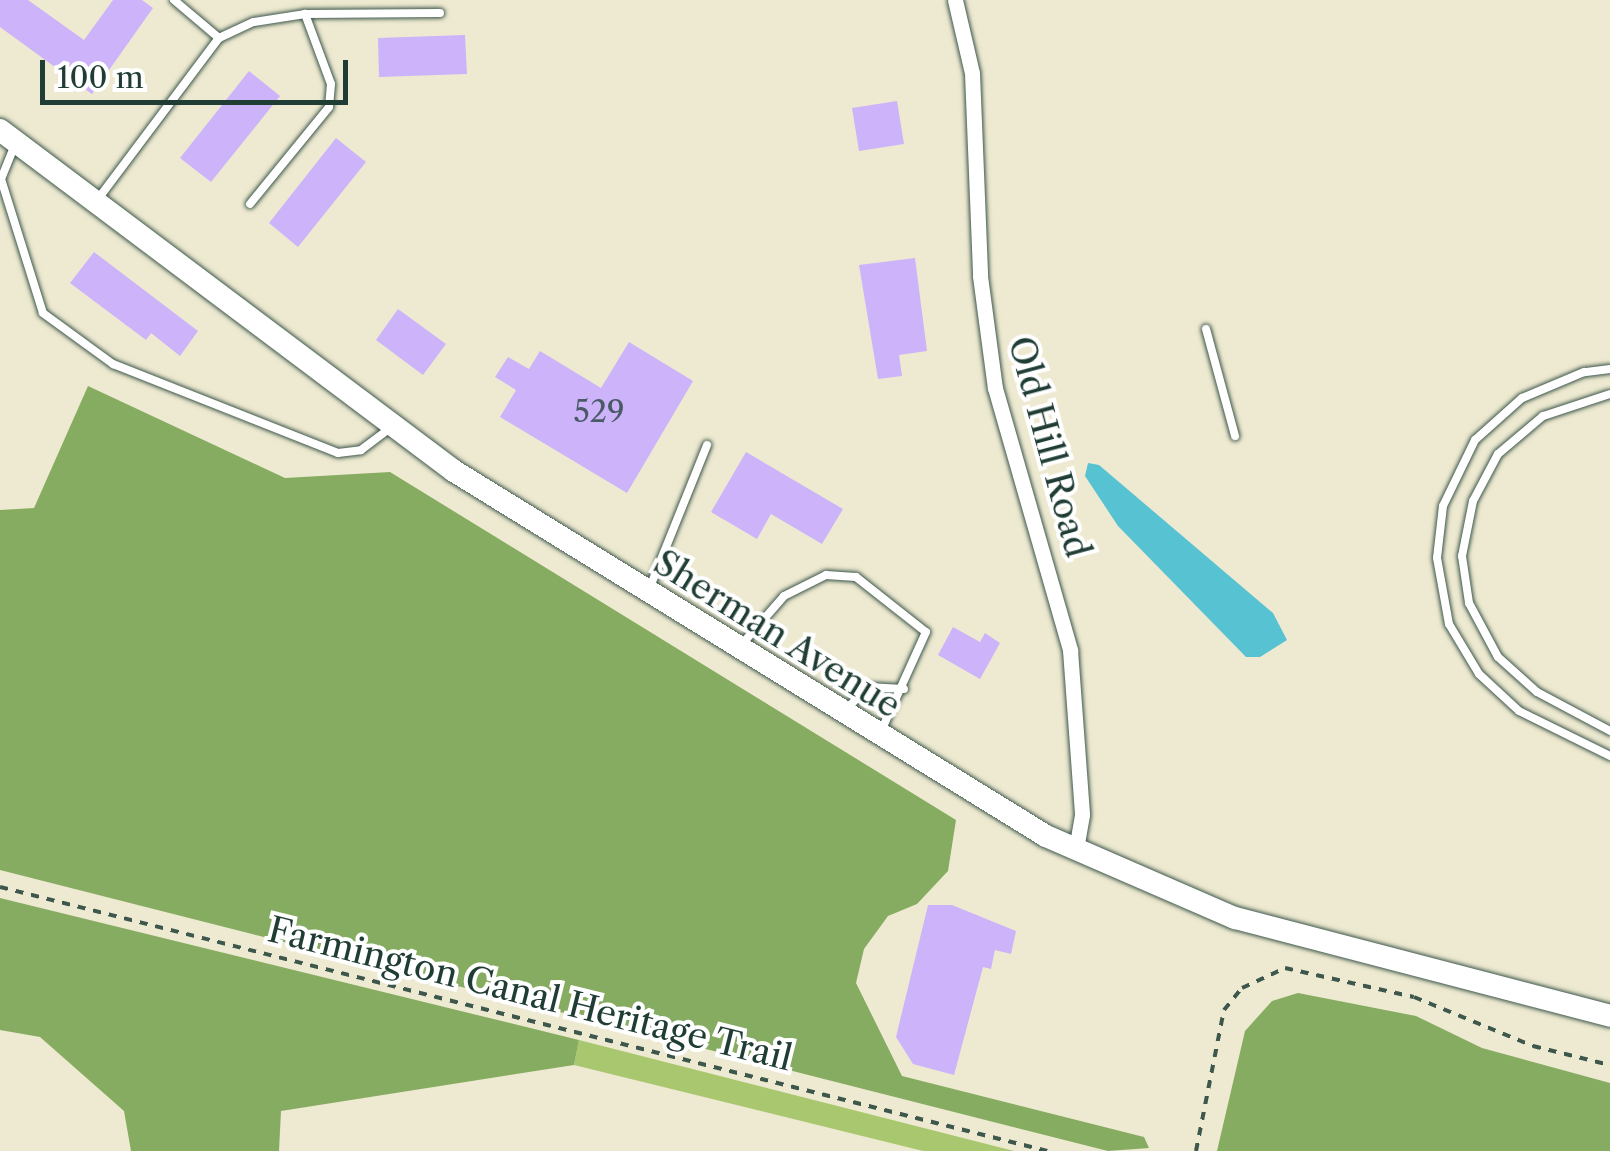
<!DOCTYPE html>
<html>
<head>
<meta charset="utf-8">
<style>
	body { margin:0 }
	#map { position:relative; width:1610px; height:1151px; overflow:hidden; background:#eeead1; font-family:"Libre Caslon Text",serif }
	div>[style] { position:absolute }
	[style*='--x'] { left:calc(var(--x)*1px); top:calc(var(--y)*1px); width:calc(var(--w)*1px); rotate:calc(var(--a)*1deg) }
	.green>* { inset:0; background:#a8c76f }
	.forest>* { inset:0; background:#86ac62 }
	.water>* { inset:0; background:#57c2d2 }
	.building>* { inset:0; background:#ccb3fa }
	.path>* { height:4px; margin-top:-2px; transform-origin:0; background:repeating-linear-gradient(90deg,#3e574c 0 8px,transparent 0 16px) }
	.roads { filter:drop-shadow(0 0 2px #3e574c) drop-shadow(0 0 2px #3e574c) }
	.lane>* { height:8px; margin:-4px; padding:0 4px; transform-origin:4px; border-radius:4px; background:#fff }
	.street>* { height:15px; margin:-7.5px; padding:0 7.5px; transform-origin:7.5px; border-radius:7.5px; background:#fff }
	.secondary>* { height:22px; margin:-11px; padding:0 11px; transform-origin:11px; border-radius:11px; background:#fff }
	span { translate:-50% -50%; white-space:nowrap; text-align:center; line-height:1.15; -webkit-text-stroke:8px #fff; paint-order:stroke }
	.number-label { font-size:30px; color:#4a5a66 }
	.number-label span { -webkit-text-stroke-width:0 }
	.street-label { font-size:35px; color:#1f3d34 }
	.scale { position:absolute; left:40px; top:60px; width:308px; height:45px; box-sizing:border-box; border:5px solid #1f3d34; border-top:0; padding-left:12px; font-size:30px; line-height:35px; white-space:nowrap; color:#1f3d34; -webkit-text-stroke:8px #fff; paint-order:stroke }
</style>
</head>
<body>
<div id="map">
	<div class="green">
		<i style="clip-path:polygon(579px 1040px,1014px 1151px,923px 1151px,574px 1065px)"></i>
	</div>
	<div class="forest">
		<i style="clip-path:polygon(88px 386px,285px 478px,390px 472px,956px 820px,948px 871px,917px 904px,888px 916px,864px 949px,856px 983px,902px 1076px,1144px 1137px,1149px 1148px,1108px 1151px,0 870px,0 510px,34px 508px)"></i>
		<i style="clip-path:polygon(0 898px,579px 1040px,574px 1065px,281px 1111px,279px 1151px,131px 1151px,124px 1111px,40px 1037px,0 1030px)"></i>
		<i style="clip-path:polygon(1298px 993px,1416px 1016px,1482px 1048px,1610px 1083px,1610px 1151px,1217px 1151px,1245px 1031px,1272px 1001px)"></i>
	</div>
	<div class="water">
		<i style="clip-path:polygon(1088px 463px,1099px 465px,1273px 613px,1287px 640px,1260px 657px,1246px 657px,1118px 526px,1085px 476px)"></i>
	</div>
	<div class="building">
		<i style="clip-path:polygon(0 0,28px 0,84px 40px,113px 0,142px 0,153px 8px,92px 94px,0 27px)"></i>
		<i style="clip-path:polygon(465px 35px,467px 74px,379px 77px,378px 38px)"></i>
		<i style="clip-path:polygon(249px 71px,280px 96px,211px 182px,180px 158px)"></i>
		<i style="clip-path:polygon(897px 101px,904px 144px,859px 151px,852px 108px)"></i>
		<i style="clip-path:polygon(336px 138px,366px 162px,298px 247px,269px 223px)"></i>
		<i style="clip-path:polygon(94px 252px,198px 331px,180px 356px,151px 333px,146px 340px,70px 283px)"></i>
		<i style="clip-path:polygon(915px 258px,927px 351px,899px 355px,902px 376px,878px 379px,859px 265px)"></i>
		<i style="clip-path:polygon(398px 309px,446px 344px,423px 375px,376px 340px)"></i>
		<i style="clip-path:polygon(629px 342px,693px 381px,627px 493px,500px 417px,516px 390px,495px 377px,508px 357px,529px 369px,540px 351px,601px 388px)"></i>
		<i style="clip-path:polygon(746px 452px,843px 509px,822px 544px,771px 514px,757px 539px,711px 512px)"></i>
		<i style="clip-path:polygon(953px 627px,980px 642px,985px 633px,1000px 643px,980px 679px,938px 655px)"></i>
		<i style="clip-path:polygon(928px 905px,952px 905px,1016px 931px,1011px 954px,995px 950px,991px 969px,983px 967px,954px 1075px,913px 1064px,896px 1037px)"></i>
	</div>
	<div class="path">
		<i style="--x:0;--y:887;--w:1080;--a:14.15"></i>
		<i style="--x:1196;--y:1151;--w:144;--a:-78.8"></i>
		<i style="--x:1224;--y:1010;--w:28;--a:-51"></i>
		<i style="--x:1242;--y:988;--w:47;--a:-24.9"></i>
		<i style="--x:1285;--y:968;--w:132;--a:12.7"></i>
		<i style="--x:1414;--y:997;--w:129;--a:22.4"></i>
		<i style="--x:1533;--y:1046;--w:79;--a:13.9"></i>
	</div>
	<div class="roads">
		<div class="lane">
			<i style="--x:174;--y:0;--w:59;--a:40.2"></i>
			<i style="--x:14;--y:147;--w:35;--a:112"></i>
			<i style="--x:1;--y:179;--w:140;--a:72.6"></i>
			<i style="--x:43;--y:313;--w:87;--a:36.1"></i>
			<i style="--x:113;--y:364;--w:242;--a:21.6"></i>
			<i style="--x:338;--y:453;--w:23;--a:-7"></i>
			<i style="--x:361;--y:450;--w:38;--a:-37"></i>
			<i style="--x:98;--y:199;--w:201;--a:-53.1"></i>
			<i style="--x:219;--y:38;--w:38;--a:-25"></i>
			<i style="--x:254;--y:22;--w:52;--a:-8.9"></i>
			<i style="--x:305;--y:14;--w:135;--a:-0.4"></i>
			<i style="--x:250;--y:204;--w:125;--a:-50.8"></i>
			<i style="--x:329;--y:107;--w:23;--a:-85"></i>
			<i style="--x:331;--y:84;--w:75;--a:-110.4"></i>
			<i style="--x:1206;--y:329;--w:111;--a:74.8"></i>
			<i style="--x:1610;--y:369;--w:26;--a:173"></i>
			<i style="--x:1584;--y:372;--w:67;--a:157.2"></i>
			<i style="--x:1522;--y:398;--w:63;--a:138.2"></i>
			<i style="--x:1475;--y:440;--w:73;--a:115.9"></i>
			<i style="--x:1443;--y:506;--w:52;--a:96.6"></i>
			<i style="--x:1437;--y:558;--w:67;--a:79.7"></i>
			<i style="--x:1449;--y:624;--w:58;--a:59"></i>
			<i style="--x:1479;--y:674;--w:54;--a:42.8"></i>
			<i style="--x:1519;--y:711;--w:102;--a:26.3"></i>
			<i style="--x:1610;--y:394;--w:71;--a:161.8"></i>
			<i style="--x:1543;--y:416;--w:59;--a:139.8"></i>
			<i style="--x:1498;--y:454;--w:53;--a:118"></i>
			<i style="--x:1473;--y:501;--w:56;--a:101.3"></i>
			<i style="--x:1462;--y:556;--w:48;--a:81.5"></i>
			<i style="--x:1469;--y:603;--w:61;--a:61.8"></i>
			<i style="--x:1498;--y:657;--w:52;--a:41.9"></i>
			<i style="--x:1537;--y:692;--w:83;--a:28.1"></i>
			<i style="--x:650;--y:587;--w:153;--a:-68.1"></i>
			<i style="--x:743;--y:643;--w:62;--a:-48.9"></i>
			<i style="--x:784;--y:596;--w:47;--a:-26.6"></i>
			<i style="--x:826;--y:575;--w:30;--a:4"></i>
			<i style="--x:856;--y:577;--w:89;--a:38.2"></i>
			<i style="--x:926;--y:632;--w:107;--a:114.4"></i>
			<i style="--x:848;--y:708;--w:28;--a:-48"></i>
			<i style="--x:867;--y:687;--w:37;--a:3"></i>
		</div>
		<div class="street">
			<i style="--x:955;--y:0;--w:75;--a:76.9"></i>
			<i style="--x:972;--y:73;--w:203;--a:87.7"></i>
			<i style="--x:980;--y:276;--w:113;--a:82.4"></i>
			<i style="--x:995;--y:388;--w:273;--a:74"></i>
			<i style="--x:1070;--y:650;--w:165;--a:85.8"></i>
			<i style="--x:1082;--y:815;--w:35;--a:100"></i>
		</div>
		<div class="secondary">
			<i style="--x:0;--y:130;--w:568;--a:36.91"></i>
			<i style="--x:454;--y:471;--w:695;--a:31.66"></i>
			<i style="--x:1046;--y:836;--w:206;--a:23.5"></i>
			<i style="--x:1235;--y:918;--w:388;--a:14.6"></i>
		</div>
	</div>
	<div class="number-label">
		<span style="left:599px;top:412px">529</span>
	</div>
	<div class="street-label">
		<span style="left:1049px;top:447px;rotate:75deg">Old Hill Road</span>
		<span style="left:777px;top:634px;rotate:32deg">Sherman Avenue</span>
		<span style="left:530px;top:994px;rotate:14deg">Farmington Canal Heritage Trail</span>
	</div>
	<div class="scale">100 m</div>
</div>
</body>
</html>
